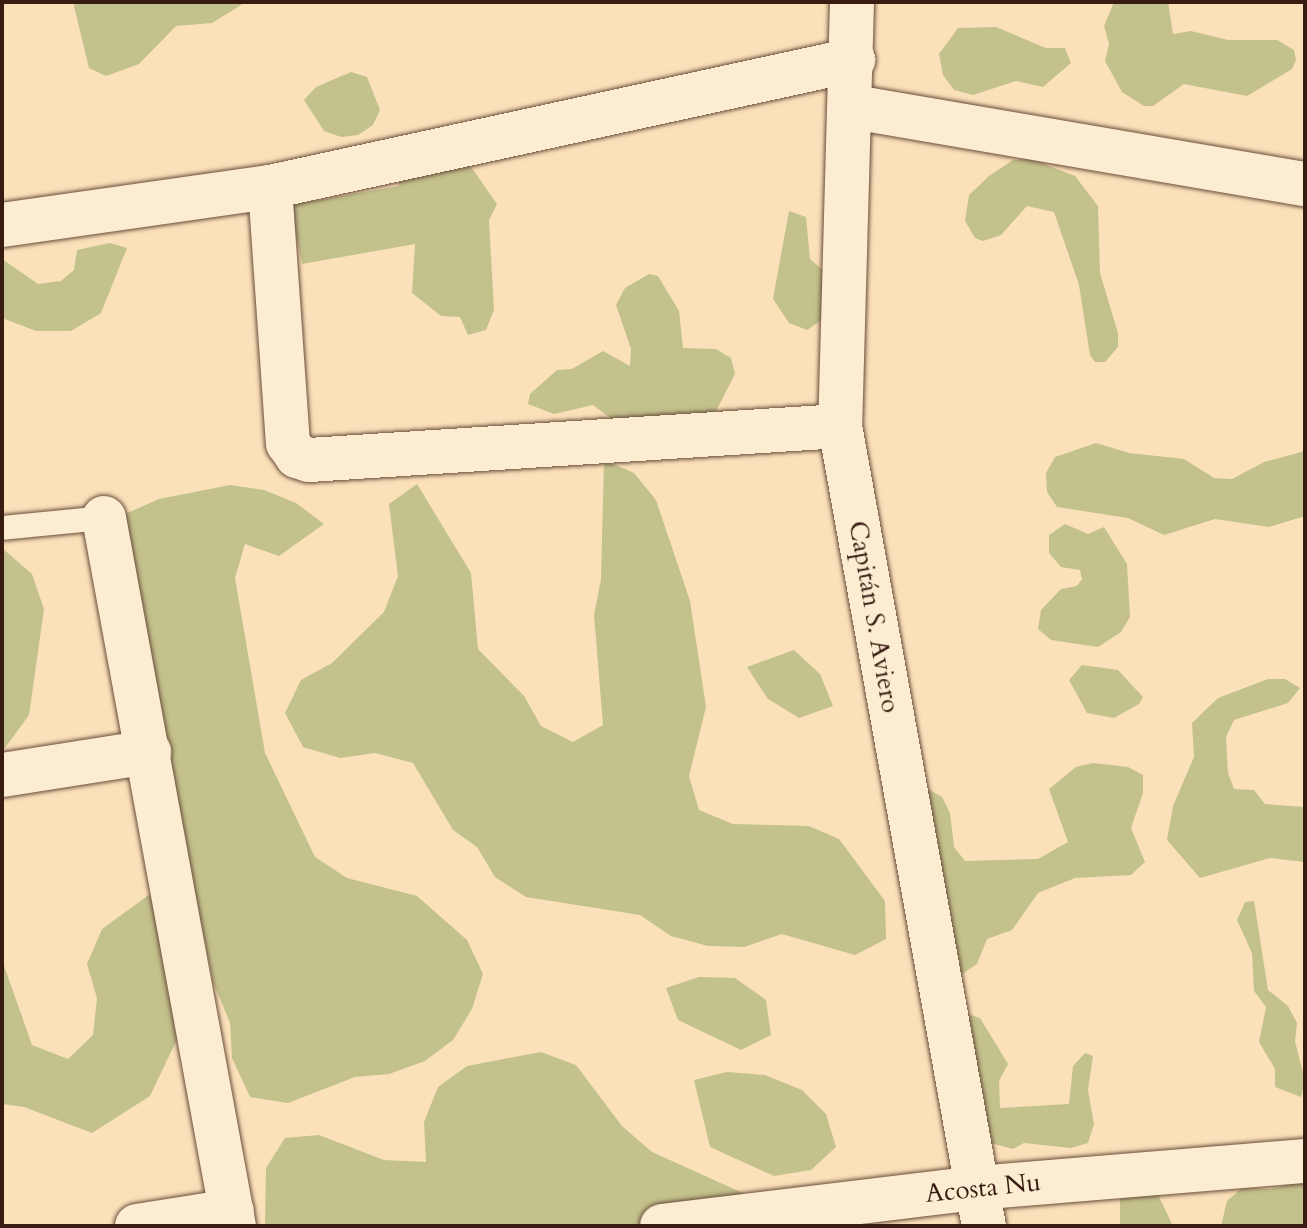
<!DOCTYPE html>
<html>
<head>
<meta charset="utf-8">
<style>
	body { margin:0 }
	#map { position:relative; width:1307px; height:1228px; overflow:hidden; background:#fbe1ba; font-family:Cardo,serif }
	div>[style] { position:absolute }
	[style*='--x'] { left:calc(var(--x)*1px); top:calc(var(--y)*1px); width:calc(var(--w)*1px); rotate:calc(var(--a)*1deg) }
	.green>* { inset:0; background:#c3c18c }
	.roads { filter:drop-shadow(0 0 2px #6a4d3b) drop-shadow(0 0 2px #6a4d3b) }
	.service>* { height:24px; margin:-12px; padding:0 12px; transform-origin:12px; border-radius:12px; background:#fcecd2 }
	.minor>* { height:44px; margin:-22px; padding:0 22px; transform-origin:22px; border-radius:22px; background:#fcecd2 }
	span { translate:-50% -50%; white-space:nowrap; text-align:center; line-height:1.15; -webkit-text-stroke:6px #fcecd2; paint-order:stroke }
	.street-label { font-size:26px; color:#391c11 }
	.frame { position:absolute; inset:0; border:4px solid #391c11; pointer-events:none }
</style>
</head>
<body>
<div id="map">
	<div class="green">
		<i style="clip-path:polygon(73px 2px,246px 2px,212px 23px,176px 26px,139px 64px,106px 76px,89px 68px)"></i>
		<i style="clip-path:polygon(1114px 2px,1168px 2px,1173px 34px,1191px 31px,1228px 40px,1277px 40px,1294px 50px,1296px 60px,1292px 69px,1247px 96px,1184px 84px,1153px 106px,1144px 106px,1122px 92px,1105px 61px,1109px 44px,1104px 26px)"></i>
		<i style="clip-path:polygon(996px 27px,1046px 48px,1065px 48px,1071px 63px,1043px 87px,1016px 81px,973px 95px,954px 90px,943px 75px,939px 54px,958px 28px)"></i>
		<i style="clip-path:polygon(351px 72px,367px 77px,380px 110px,373px 125px,358px 135px,341px 137px,324px 131px,304px 100px,316px 87px)"></i>
		<i style="clip-path:polygon(1031px 159px,1075px 176px,1098px 206px,1100px 273px,1118px 333px,1118px 347px,1105px 362px,1095px 362px,1090px 355px,1079px 285px,1054px 212px,1027px 206px,1001px 235px,983px 241px,975px 238px,965px 221px,969px 195px,989px 176px,1013px 160px)"></i>
		<i style="clip-path:polygon(469px 164px,497px 204px,489px 220px,494px 310px,486px 330px,468px 335px,460px 317px,441px 316px,412px 293px,415px 244px,302px 264px,290px 205px,399px 186px,397px 178px)"></i>
		<i style="clip-path:polygon(789px 211px,806px 217px,810px 259px,831px 277px,822px 320px,807px 330px,789px 323px,773px 299px)"></i>
		<i style="clip-path:polygon(110px 243px,127px 248px,101px 313px,71px 331px,36px 331px,2px 318px,2px 259px,38px 284px,61px 281px,74px 270px,77px 250px)"></i>
		<i style="clip-path:polygon(649px 274px,658px 276px,679px 311px,683px 348px,716px 349px,731px 358px,735px 374px,713px 417px,616px 422px,593px 405px,554px 414px,528px 404px,530px 394px,557px 370px,572px 369px,603px 351px,630px 366px,631px 349px,616px 305px,625px 288px)"></i>
		<i style="clip-path:polygon(1096px 443px,1129px 453px,1184px 459px,1214px 478px,1232px 479px,1264px 462px,1305px 451px,1305px 516px,1269px 527px,1215px 519px,1164px 535px,1128px 518px,1057px 507px,1047px 492px,1046px 473px,1055px 457px)"></i>
		<i style="clip-path:polygon(604px 460px,634px 473px,656px 500px,690px 601px,706px 707px,689px 776px,699px 810px,733px 824px,809px 826px,839px 839px,885px 901px,886px 939px,855px 955px,782px 934px,744px 947px,708px 946px,671px 936px,640px 915px,526px 897px,495px 877px,477px 847px,453px 830px,413px 763px,375px 753px,340px 758px,303px 747px,285px 713px,301px 680px,332px 663px,384px 612px,398px 576px,389px 504px,417px 484px,471px 573px,478px 649px,524px 696px,541px 726px,573px 742px,603px 725px,594px 615px,601px 579px)"></i>
		<i style="clip-path:polygon(230px 485px,264px 490px,296px 503px,324px 524px,279px 556px,245px 544px,235px 578px,265px 753px,315px 857px,347px 878px,417px 896px,467px 940px,483px 974px,472px 1009px,453px 1040px,425px 1061px,389px 1074px,355px 1077px,288px 1103px,250px 1097px,232px 1058px,230px 1023px,213px 982px,204px 937px,139px 768px,125px 514px,159px 499px)"></i>
		<i style="clip-path:polygon(1065px 524px,1088px 534px,1104px 527px,1127px 564px,1130px 617px,1121px 632px,1098px 647px,1051px 640px,1038px 629px,1041px 610px,1061px 589px,1077px 586px,1082px 579px,1080px 570px,1061px 567px,1049px 553px,1049px 535px)"></i>
		<i style="clip-path:polygon(2px 548px,32px 574px,44px 609px,29px 715px,2px 752px)"></i>
		<i style="clip-path:polygon(794px 650px,820px 674px,833px 706px,799px 718px,768px 699px,747px 667px)"></i>
		<i style="clip-path:polygon(1082px 665px,1118px 670px,1143px 697px,1139px 704px,1114px 718px,1087px 713px,1069px 680px)"></i>
		<i style="clip-path:polygon(1268px 679px,1285px 679px,1300px 688px,1288px 703px,1234px 720px,1226px 737px,1228px 773px,1234px 789px,1254px 790px,1265px 804px,1305px 807px,1305px 862px,1270px 858px,1200px 878px,1167px 840px,1173px 806px,1194px 757px,1192px 723px,1218px 698px)"></i>
		<i style="clip-path:polygon(1093px 763px,1128px 767px,1143px 775px,1143px 793px,1131px 828px,1145px 862px,1131px 875px,1075px 878px,1038px 893px,1012px 930px,987px 939px,977px 964px,962px 974px,953px 972px,926px 788px,942px 797px,950px 813px,954px 847px,965px 861px,1038px 859px,1068px 842px,1049px 789px,1076px 767px)"></i>
		<i style="clip-path:polygon(150px 894px,180px 1033px,150px 1096px,92px 1133px,24px 1107px,2px 1104px,2px 960px,32px 1045px,68px 1059px,93px 1035px,97px 998px,87px 964px,102px 929px)"></i>
		<i style="clip-path:polygon(1254px 901px,1268px 990px,1288px 1006px,1297px 1023px,1295px 1041px,1305px 1081px,1301px 1097px,1275px 1087px,1275px 1069px,1259px 1042px,1266px 1007px,1254px 991px,1252px 953px,1237px 920px,1245px 902px)"></i>
		<i style="clip-path:polygon(699px 977px,735px 978px,766px 1000px,771px 1035px,741px 1050px,678px 1020px,666px 988px)"></i>
		<i style="clip-path:polygon(971px 1015px,980px 1018px,1008px 1064px,999px 1081px,1000px 1108px,1069px 1104px,1073px 1066px,1085px 1053px,1093px 1056px,1088px 1090px,1094px 1124px,1088px 1143px,1071px 1148px,1024px 1143px,1013px 1149px,987px 1142px,964px 1018px)"></i>
		<i style="clip-path:polygon(541px 1052px,576px 1065px,622px 1126px,652px 1152px,754px 1198px,779px 1226px,265px 1226px,266px 1168px,285px 1138px,319px 1135px,384px 1160px,426px 1162px,424px 1122px,438px 1087px,467px 1066px)"></i>
		<i style="clip-path:polygon(727px 1072px,765px 1075px,802px 1090px,826px 1114px,836px 1147px,811px 1170px,774px 1176px,710px 1147px,694px 1080px)"></i>
		<i style="clip-path:polygon(1305px 1181px,1305px 1226px,1221px 1226px,1227px 1201px,1242px 1188px,1270px 1189px)"></i>
		<i style="clip-path:polygon(1164px 1190px,1159px 1197px,1173px 1226px,1120px 1226px,1120px 1198px)"></i>
	</div>
	<div class="roads">
		<div class="service">
			<i style="--x:2;--y:528;--w:102;--a:-5.6"></i>
		</div>
		<div class="minor">
			<i style="--x:852;--y:2;--w:424;--a:91.6"></i>
			<i style="--x:840;--y:426;--w:813;--a:79.8"></i>
			<i style="--x:853;--y:107;--w:459;--a:9.7"></i>
			<i style="--x:270;--y:187;--w:257;--a:86"></i>
			<i style="--x:288;--y:443;--w:16;--a:55"></i>
			<i style="--x:297;--y:456;--w:13;--a:18"></i>
			<i style="--x:309;--y:460;--w:532;--a:-3.66"></i>
			<i style="--x:2;--y:225;--w:271;--a:-8.1"></i>
			<i style="--x:270;--y:187;--w:597;--a:-12.29"></i>
			<i style="--x:104;--y:518;--w:720;--a:79.6"></i>
			<i style="--x:2;--y:775;--w:149;--a:-8.9"></i>
			<i style="--x:137;--y:1226;--w:96;--a:-9"></i>
			<i style="--x:662;--y:1226;--w:315;--a:-6.9"></i>
			<i style="--x:975;--y:1188;--w:331;--a:-4.7"></i>
		</div>
	</div>
	<div class="street-label">
		<span style="left:874px;top:617px;rotate:80deg">Capitán S. Aviero</span>
		<span style="left:983px;top:1188px;rotate:-6deg">Acosta Nu</span>
	</div>
	<div class="frame"></div>
</div>
</body>
</html>
